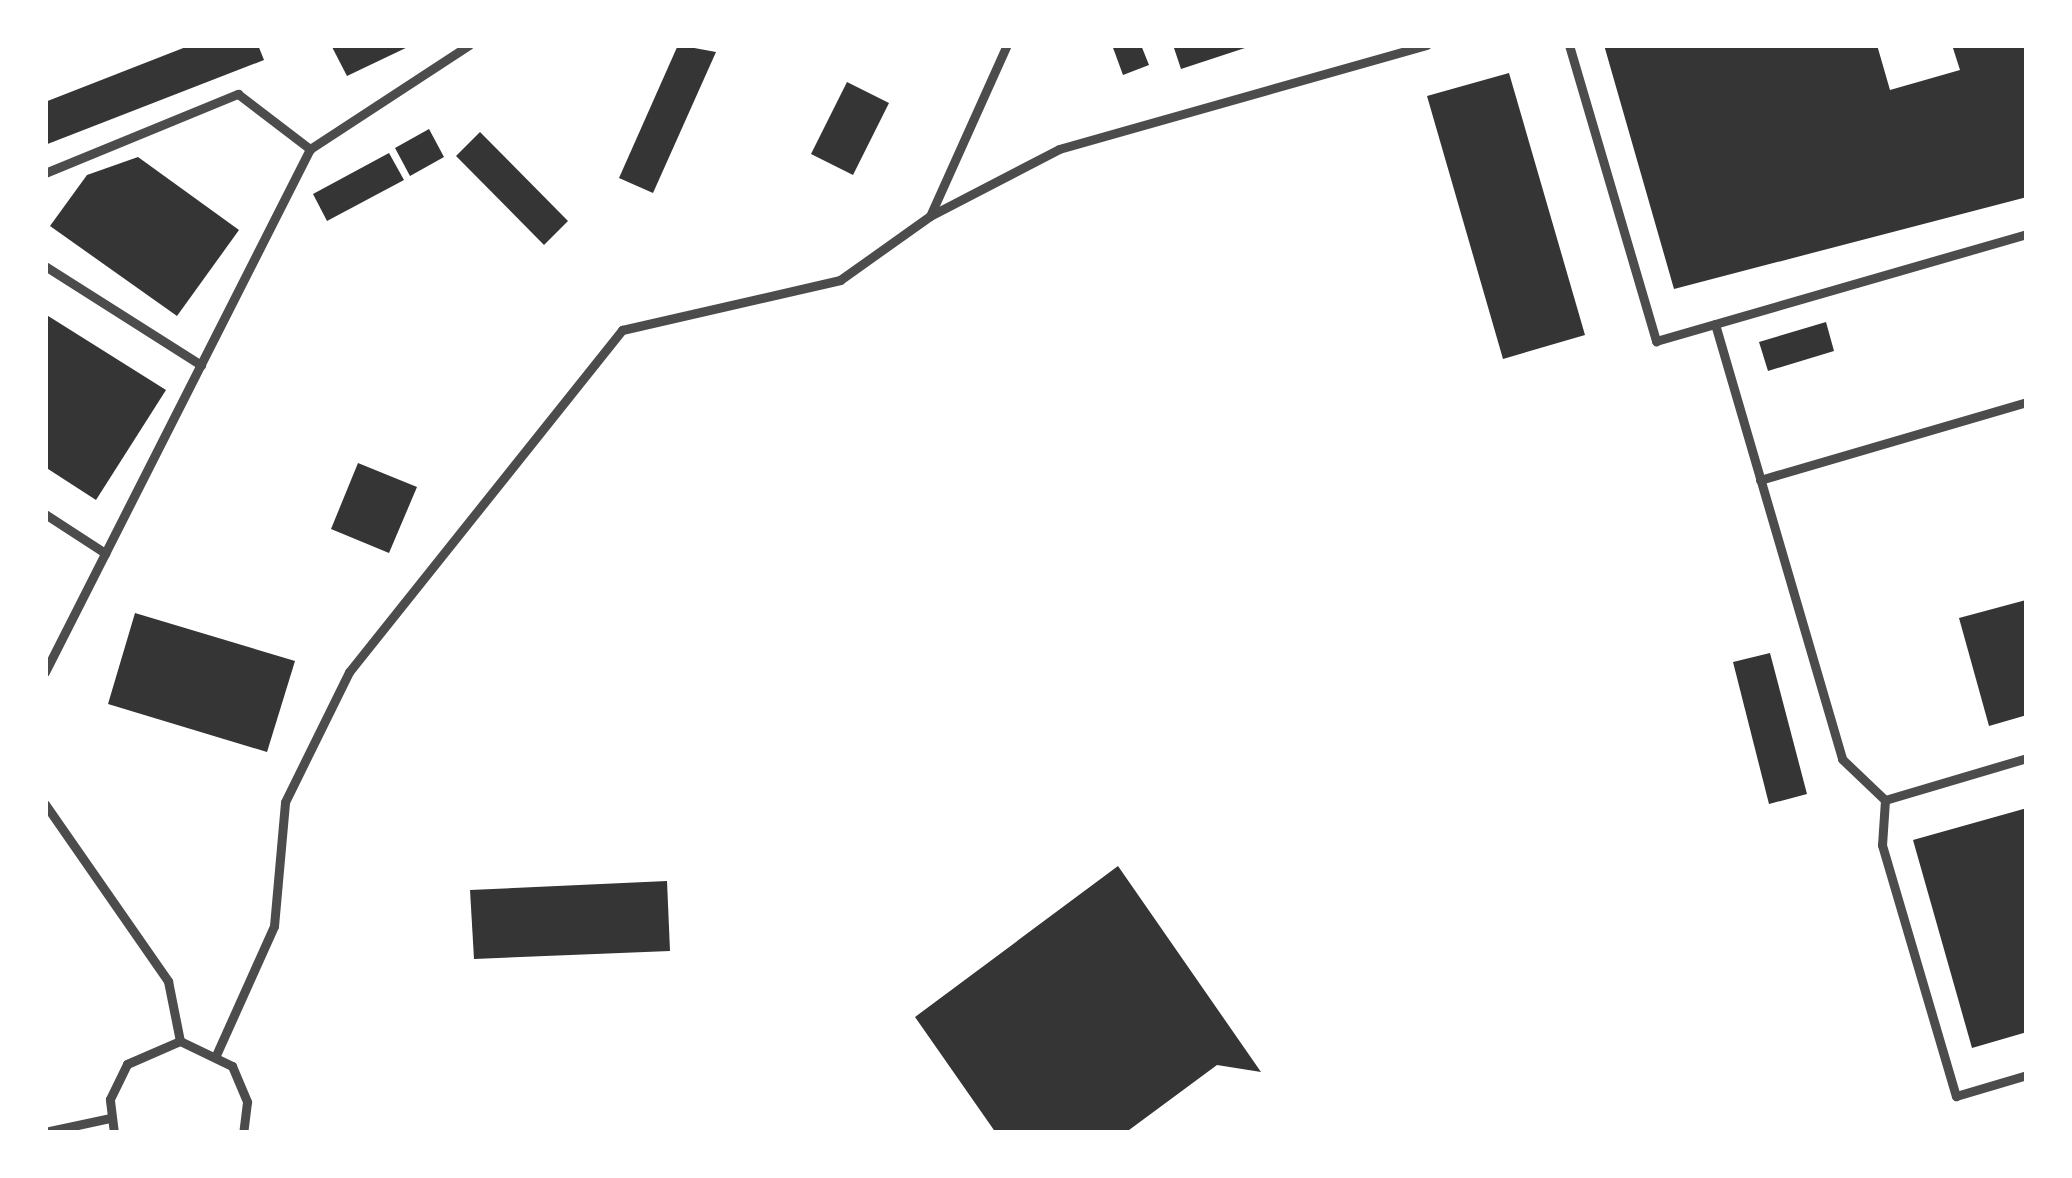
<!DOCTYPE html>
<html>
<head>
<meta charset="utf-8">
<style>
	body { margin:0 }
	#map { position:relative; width:2072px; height:1178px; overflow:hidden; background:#fff; font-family:Mulish,sans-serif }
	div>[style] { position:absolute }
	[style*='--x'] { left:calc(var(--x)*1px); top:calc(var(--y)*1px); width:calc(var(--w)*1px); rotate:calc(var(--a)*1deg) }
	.building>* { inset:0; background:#353535 }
	.service>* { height:9px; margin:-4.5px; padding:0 4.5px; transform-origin:4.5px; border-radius:4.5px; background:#4c4c4c }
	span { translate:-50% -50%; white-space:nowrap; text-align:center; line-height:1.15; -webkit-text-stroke:10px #fff; paint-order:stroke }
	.frame { position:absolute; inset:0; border:48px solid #fff; pointer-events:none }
</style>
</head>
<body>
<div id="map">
	<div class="building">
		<i style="clip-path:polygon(191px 45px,258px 45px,264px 60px,45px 145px,45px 102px)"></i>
		<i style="clip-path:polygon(331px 45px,412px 45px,347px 76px)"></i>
		<i style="clip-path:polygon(678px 45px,716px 52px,653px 193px,619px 178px)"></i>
		<i style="clip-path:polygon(1112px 45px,1141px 45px,1149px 65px,1123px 75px)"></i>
		<i style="clip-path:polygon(1173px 45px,1251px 45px,1251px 46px,1181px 69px)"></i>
		<i style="clip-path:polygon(1604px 45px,1877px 45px,1890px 90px,1960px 70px,1952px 45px,2027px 45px,2027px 197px,1674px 289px)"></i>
		<i style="clip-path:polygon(1509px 73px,1585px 335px,1503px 359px,1427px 96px)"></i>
		<i style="clip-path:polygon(847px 82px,889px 103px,853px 175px,811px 154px)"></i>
		<i style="clip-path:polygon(429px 129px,444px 157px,410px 176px,395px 148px)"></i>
		<i style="clip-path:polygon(480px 132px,568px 221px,544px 245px,456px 156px)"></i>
		<i style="clip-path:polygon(389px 153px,404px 180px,327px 221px,313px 194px)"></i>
		<i style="clip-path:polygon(138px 157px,239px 230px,177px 316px,50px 226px,87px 175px)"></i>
		<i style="clip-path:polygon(45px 314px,166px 390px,96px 500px,45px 467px)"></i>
		<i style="clip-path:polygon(1826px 322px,1834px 351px,1768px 371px,1759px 342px)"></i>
		<i style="clip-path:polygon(358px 463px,417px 487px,389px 553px,331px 529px)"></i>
		<i style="clip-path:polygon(2026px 600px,2027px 715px,1989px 726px,1959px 618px)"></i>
		<i style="clip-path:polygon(135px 613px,295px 661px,267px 752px,108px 704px)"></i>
		<i style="clip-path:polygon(1770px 653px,1807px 794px,1769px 804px,1733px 662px)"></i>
		<i style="clip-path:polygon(2027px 808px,2027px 1032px,1972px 1048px,1913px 840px)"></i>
		<i style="clip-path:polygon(1118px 866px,1261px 1072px,1217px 1065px,1125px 1133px,996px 1133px,915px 1017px)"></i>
		<i style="clip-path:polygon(667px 881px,670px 951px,474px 959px,470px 890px)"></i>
	</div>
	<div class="service">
		<i style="--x:1569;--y:45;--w:309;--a:73.6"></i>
		<i style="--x:1656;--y:341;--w:386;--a:-16.1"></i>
		<i style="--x:45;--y:173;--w:209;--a:-22.3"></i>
		<i style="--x:238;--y:94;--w:91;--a:37.4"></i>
		<i style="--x:930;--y:216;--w:188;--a:-65.8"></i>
		<i style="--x:45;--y:266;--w:185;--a:32.4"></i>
		<i style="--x:1715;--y:324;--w:453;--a:73.7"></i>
		<i style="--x:1842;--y:759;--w:59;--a:43.6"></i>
		<i style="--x:1885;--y:800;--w:148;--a:-16.5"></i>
		<i style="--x:1760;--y:480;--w:278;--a:-16.3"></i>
		<i style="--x:45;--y:514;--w:72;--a:33"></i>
		<i style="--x:45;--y:672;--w:586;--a:-63.13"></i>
		<i style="--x:310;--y:149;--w:190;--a:-33.2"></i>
		<i style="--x:1885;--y:800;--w:45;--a:93.8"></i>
		<i style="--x:1882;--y:845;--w:262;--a:73.6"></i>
		<i style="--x:1956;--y:1096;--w:74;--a:-16.5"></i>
		<i style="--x:45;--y:804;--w:216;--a:55.2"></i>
		<i style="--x:168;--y:981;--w:61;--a:78.7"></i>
		<i style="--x:217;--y:1053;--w:139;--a:-65.8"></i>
		<i style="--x:274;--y:926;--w:124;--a:-84.9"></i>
		<i style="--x:285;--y:802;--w:145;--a:-63.8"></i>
		<i style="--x:349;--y:672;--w:438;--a:-51.4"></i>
		<i style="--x:622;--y:330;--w:224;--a:-12.9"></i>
		<i style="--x:840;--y:280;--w:110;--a:-35.4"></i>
		<i style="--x:930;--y:216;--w:145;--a:-27.4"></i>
		<i style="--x:1059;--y:149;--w:382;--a:-15.8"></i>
		<i style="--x:45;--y:1132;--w:66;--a:-12.2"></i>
		<i style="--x:114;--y:1133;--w:34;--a:-97"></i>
		<i style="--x:110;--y:1099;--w:39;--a:-64"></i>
		<i style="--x:127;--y:1064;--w:58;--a:-23.5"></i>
		<i style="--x:180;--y:1041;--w:58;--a:25.7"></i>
		<i style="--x:232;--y:1066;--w:39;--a:67"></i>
		<i style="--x:247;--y:1102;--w:31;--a:97"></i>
	</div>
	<div class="frame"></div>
</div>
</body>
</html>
